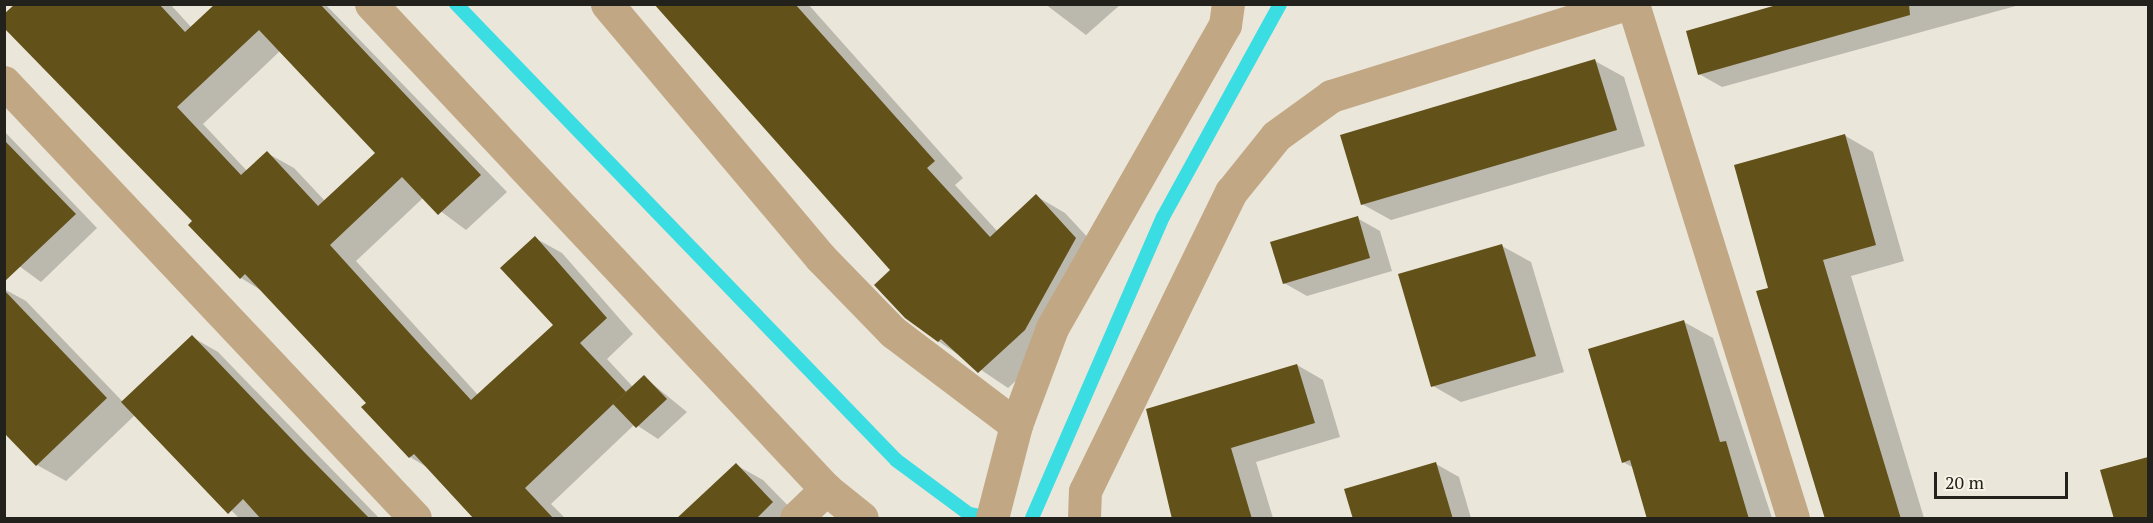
<!DOCTYPE html>
<html>
<head>
<meta charset="utf-8">
<style>
	body { margin:0 }
	#map { position:relative; width:2153px; height:523px; overflow:hidden; background:#eae6da; font-family:"PT Serif",serif }
	div>[style] { position:absolute }
	[style*='--x'] { left:calc(var(--x)*1px); top:calc(var(--y)*1px); width:calc(var(--w)*1px); rotate:calc(var(--a)*1deg) }
	.shadow>* { inset:0; background:#0003 }
	.stream>* { height:14px; margin:-7px; padding:0 7px; transform-origin:7px; border-radius:7px; background:#3adde2 }
	.building>* { inset:0; background:#625118 }
	.minor>* { height:33px; margin:-16.5px; padding:0 16.5px; transform-origin:16.5px; border-radius:16.5px; background:#c2a784 }
	span { translate:-50% -50%; white-space:nowrap; text-align:center; line-height:1.15; -webkit-text-stroke:6px #f7f3e7; paint-order:stroke }
	.frame { position:absolute; inset:0; border:6px solid #22211c; pointer-events:none }
	.scale { position:absolute; left:1934px; top:472px; width:134px; height:27px; box-sizing:border-box; border:3px solid #22211c; border-top:0; padding-left:8px; font-size:18px; line-height:21px; white-space:nowrap; color:#22211c; -webkit-text-stroke:4px #f7f3e7; paint-order:stroke }
</style>
</head>
<body>
<div id="map">
	<div class="shadow">
		<i style="clip-path:polygon(evenodd,17px 4px,170px 4px,192px 28px,217px 4px,325px 4px,507px 192px,466px 230px,423px 198px,356px 261px,478px 395px,555px 325px,535px 238px,562px 253px,633px 334px,607px 359px,633px 387px,644px 377px,687px 412px,658px 439px,635px 424px,551px 504px,565px 518px,476px 518px,430px 469px,410px 457px,368px 403px,262px 291px,241px 278px,17px 4px,280px 51px,377px 153px,325px 201px,294px 168px,267px 153px,247px 171px,203px 124px,280px 51px)"></i>
		<i style="clip-path:polygon(656px 4px,808px 4px,963px 178px,955px 185px,998px 232px,1036px 196px,1065px 213px,1105px 256px,1054px 346px,1008px 388px,938px 341px,892px 271px)"></i>
		<i style="clip-path:polygon(1045px 4px,1121px 4px,1086px 35px)"></i>
		<i style="clip-path:polygon(1783px 4px,2023px 4px,1722px 87px,1699px 74px)"></i>
		<i style="clip-path:polygon(1595px 61px,1624px 77px,1645px 146px,1391px 220px,1362px 204px)"></i>
		<i style="clip-path:polygon(4px 131px,97px 228px,41px 282px,4px 255px)"></i>
		<i style="clip-path:polygon(1844px 135px,1873px 152px,1904px 261px,1851px 276px,1924px 518px,1826px 518px,1770px 289px)"></i>
		<i style="clip-path:polygon(1357px 218px,1380px 231px,1392px 271px,1307px 296px,1284px 283px)"></i>
		<i style="clip-path:polygon(1502px 246px,1531px 262px,1564px 372px,1461px 402px,1433px 386px)"></i>
		<i style="clip-path:polygon(4px 289px,26px 301px,123px 402px,192px 337px,218px 352px,379px 518px,239px 518px,135px 415px,66px 481px,37px 465px,4px 431px)"></i>
		<i style="clip-path:polygon(1684px 322px,1713px 338px,1772px 518px,1649px 518px,1634px 468px,1623px 462px)"></i>
		<i style="clip-path:polygon(1297px 365px,1323px 380px,1340px 437px,1256px 462px,1273px 518px,1174px 518px,1147px 410px)"></i>
		<i style="clip-path:polygon(2148px 458px,2148px 518px,2116px 518px,2102px 471px)"></i>
		<i style="clip-path:polygon(1436px 464px,1459px 477px,1471px 518px,1354px 518px)"></i>
		<i style="clip-path:polygon(736px 465px,763px 480px,800px 518px,679px 518px)"></i>
	</div>
	<div class="stream">
		<i style="--x:456;--y:4;--w:634;--a:46.02"></i>
		<i style="--x:896;--y:460;--w:91;--a:36.5"></i>
		<i style="--x:969;--y:514;--w:23;--a:10"></i>
		<i style="--x:1032;--y:518;--w:328;--a:-66.5"></i>
		<i style="--x:1163;--y:217;--w:243;--a:-61.2"></i>
	</div>
	<div class="building">
		<i style="clip-path:polygon(evenodd,15px 4px,159px 4px,185px 32px,215px 4px,320px 4px,481px 175px,438px 215px,402px 177px,330px 245px,424px 349px,471px 400px,553px 325px,500px 268px,535px 236px,607px 318px,580px 343px,626px 392px,525px 488px,554px 519px,474px 519px,414px 454px,409px 458px,361px 407px,366px 403px,245px 274px,240px 279px,188px 225px,192px 221px,4px 28px,4px 14px,15px 4px,259px 30px,375px 153px,318px 206px,267px 151px,241px 175px,177px 107px,259px 30px)"></i>
		<i style="clip-path:polygon(654px 4px,795px 4px,935px 161px,927px 168px,990px 237px,1036px 194px,1076px 238px,1025px 330px,978px 373px,941px 339px,938px 342px,905px 318px,874px 285px,890px 270px)"></i>
		<i style="clip-path:polygon(1780px 4px,1909px 4px,1910px 15px,1698px 75px,1686px 31px)"></i>
		<i style="clip-path:polygon(1595px 59px,1617px 130px,1361px 205px,1340px 135px)"></i>
		<i style="clip-path:polygon(1845px 134px,1876px 245px,1823px 260px,1901px 519px,1825px 519px,1756px 291px,1768px 288px,1734px 165px)"></i>
		<i style="clip-path:polygon(4px 140px,76px 214px,4px 282px)"></i>
		<i style="clip-path:polygon(1358px 216px,1370px 258px,1283px 284px,1270px 242px)"></i>
		<i style="clip-path:polygon(1502px 244px,1536px 356px,1431px 387px,1398px 274px)"></i>
		<i style="clip-path:polygon(4px 290px,107px 398px,36px 466px,4px 433px)"></i>
		<i style="clip-path:polygon(1684px 320px,1720px 442px,1726px 441px,1749px 519px,1647px 519px,1630px 460px,1622px 463px,1588px 349px)"></i>
		<i style="clip-path:polygon(192px 335px,305px 453px,370px 519px,261px 519px,243px 499px,228px 514px,121px 402px)"></i>
		<i style="clip-path:polygon(1297px 364px,1315px 423px,1231px 448px,1252px 519px,1172px 519px,1146px 409px)"></i>
		<i style="clip-path:polygon(644px 375px,667px 399px,636px 428px,613px 404px)"></i>
		<i style="clip-path:polygon(2148px 457px,2148px 519px,2114px 519px,2100px 470px)"></i>
		<i style="clip-path:polygon(1436px 462px,1453px 519px,1353px 519px,1344px 489px)"></i>
		<i style="clip-path:polygon(736px 463px,773px 502px,756px 519px,676px 519px)"></i>
	</div>
	<div class="minor">
		<i style="--x:371;--y:4;--w:665;--a:46.83"></i>
		<i style="--x:826;--y:489;--w:46;--a:38.9"></i>
		<i style="--x:607;--y:4;--w:331;--a:49.9"></i>
		<i style="--x:820;--y:257;--w:105;--a:45.8"></i>
		<i style="--x:893;--y:332;--w:154;--a:37.1"></i>
		<i style="--x:1633;--y:4;--w:538;--a:72.71"></i>
		<i style="--x:4;--y:82;--w:599;--a:46.69"></i>
		<i style="--x:796;--y:518;--w:42;--a:-44"></i>
		<i style="--x:992;--y:518;--w:96;--a:-75.5"></i>
		<i style="--x:1016;--y:425;--w:103;--a:-69.6"></i>
		<i style="--x:1052;--y:328;--w:349;--a:-60.3"></i>
		<i style="--x:1225;--y:25;--w:21;--a:-82"></i>
		<i style="--x:1084;--y:518;--w:27;--a:-88"></i>
		<i style="--x:1085;--y:491;--w:333;--a:-64"></i>
		<i style="--x:1231;--y:192;--w:72;--a:-51.2"></i>
		<i style="--x:1276;--y:136;--w:68;--a:-36"></i>
		<i style="--x:1331;--y:96;--w:309;--a:-17.3"></i>
	</div>
	<div class="frame"></div>
	<div class="scale">20 m</div>
</div>
</body>
</html>
